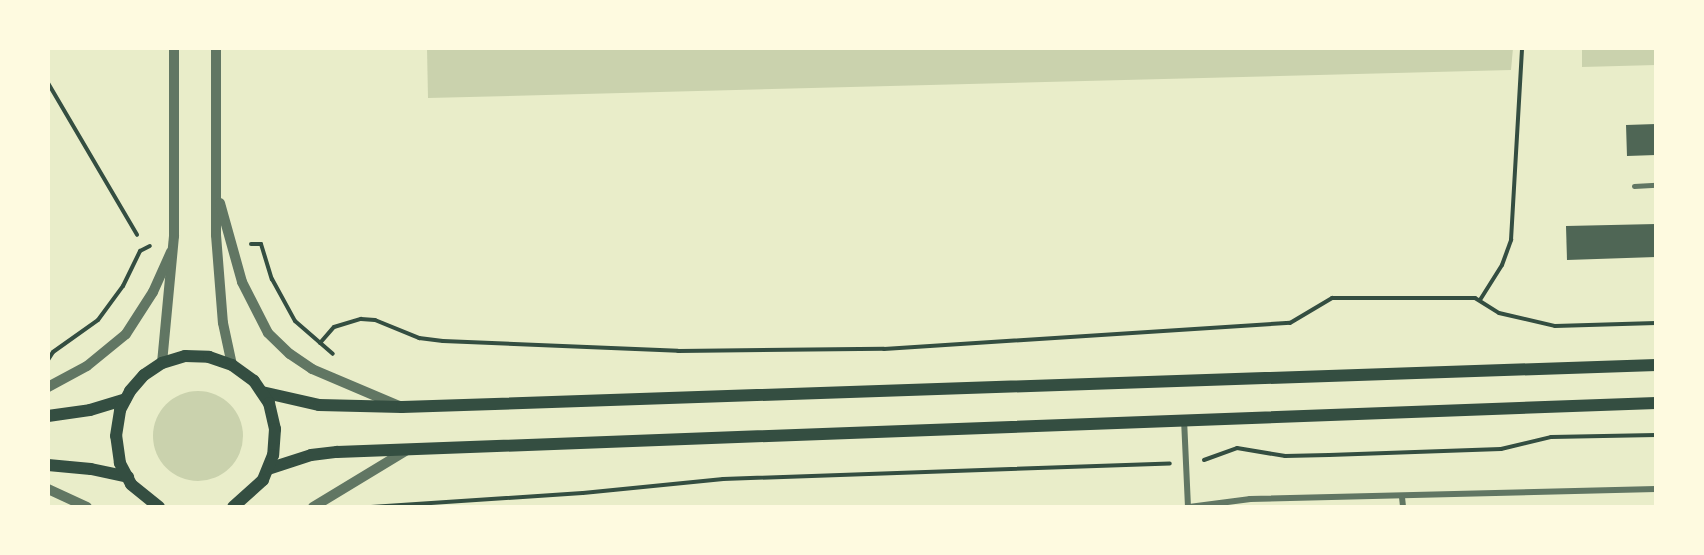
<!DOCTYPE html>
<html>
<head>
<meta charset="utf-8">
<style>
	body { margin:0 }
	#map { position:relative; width:1704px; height:555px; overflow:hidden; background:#e9edc9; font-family:"Zilla Slab",serif }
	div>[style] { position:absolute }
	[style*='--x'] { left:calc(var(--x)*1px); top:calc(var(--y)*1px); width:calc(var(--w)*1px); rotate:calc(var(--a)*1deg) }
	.green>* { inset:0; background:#cad2ad }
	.round { border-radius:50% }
	.building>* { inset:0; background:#4f6655 }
	.path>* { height:4px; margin:-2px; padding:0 2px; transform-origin:2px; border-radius:2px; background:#344e41 }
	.service>* { height:4.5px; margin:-2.25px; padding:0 2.25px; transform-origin:2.25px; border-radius:2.25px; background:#617663 }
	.minor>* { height:6px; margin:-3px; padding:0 3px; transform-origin:3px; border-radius:3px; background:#617663 }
	.tertiary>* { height:10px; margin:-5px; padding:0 5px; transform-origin:5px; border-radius:5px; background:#617663 }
	.secondary>* { height:12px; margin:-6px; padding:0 6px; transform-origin:6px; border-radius:6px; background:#344e41 }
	span { translate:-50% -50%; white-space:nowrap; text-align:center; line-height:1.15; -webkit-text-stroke:4.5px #fefae0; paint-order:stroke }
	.frame { position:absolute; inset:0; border:50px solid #fefae0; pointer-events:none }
</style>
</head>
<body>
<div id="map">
	<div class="green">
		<i style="clip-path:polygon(427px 48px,1513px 48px,1511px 70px,428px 98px)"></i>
		<i style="clip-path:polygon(1582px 48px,1656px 48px,1656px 65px,1582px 67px)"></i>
		<i class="round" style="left:153px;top:391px;width:90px;height:90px"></i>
	</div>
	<div class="building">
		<i style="clip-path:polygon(1656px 124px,1656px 155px,1627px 156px,1626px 125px)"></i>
		<i style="clip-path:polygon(1656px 224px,1656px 257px,1567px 260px,1566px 226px)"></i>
	</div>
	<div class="path">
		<i style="--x:48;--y:83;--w:176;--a:59.6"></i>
		<i style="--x:251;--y:244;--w:10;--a:0"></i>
		<i style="--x:261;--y:244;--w:37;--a:73"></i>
		<i style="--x:272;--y:279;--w:48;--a:61.3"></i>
		<i style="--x:295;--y:321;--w:50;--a:41"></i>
		<i style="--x:1480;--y:300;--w:41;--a:-57.8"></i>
		<i style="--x:1502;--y:265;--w:27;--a:-70"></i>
		<i style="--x:1511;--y:240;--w:192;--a:-86.7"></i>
		<i style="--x:320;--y:343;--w:21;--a:-49"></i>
		<i style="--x:334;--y:327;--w:28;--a:-17"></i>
		<i style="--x:361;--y:319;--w:14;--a:4"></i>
		<i style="--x:375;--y:320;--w:48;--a:22.2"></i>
		<i style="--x:419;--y:338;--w:24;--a:7"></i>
		<i style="--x:443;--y:341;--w:235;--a:2.4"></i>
		<i style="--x:678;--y:351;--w:206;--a:-0.6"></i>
		<i style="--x:884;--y:349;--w:407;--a:-3.7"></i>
		<i style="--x:1290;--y:323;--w:49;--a:-30.8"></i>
		<i style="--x:1332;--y:298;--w:143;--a:0"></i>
		<i style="--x:1475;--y:298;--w:28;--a:32"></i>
		<i style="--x:1499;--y:313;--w:57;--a:13.1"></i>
		<i style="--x:1555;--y:326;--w:101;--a:-1.7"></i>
		<i style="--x:48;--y:360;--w:9;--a:-58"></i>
		<i style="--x:53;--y:352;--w:55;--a:-35.4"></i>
		<i style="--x:98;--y:320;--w:42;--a:-53.7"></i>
		<i style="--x:123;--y:286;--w:39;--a:-64"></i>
		<i style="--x:140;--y:251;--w:11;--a:-27"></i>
		<i style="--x:1204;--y:460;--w:35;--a:-20"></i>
		<i style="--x:1237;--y:448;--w:49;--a:9.5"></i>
		<i style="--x:1285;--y:456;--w:44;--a:-1.3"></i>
		<i style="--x:1329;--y:455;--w:172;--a:-2"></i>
		<i style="--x:1501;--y:449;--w:51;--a:-13.5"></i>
		<i style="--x:1551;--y:437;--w:105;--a:-1.1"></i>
		<i style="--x:371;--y:507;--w:212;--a:-3.8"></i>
		<i style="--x:583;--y:493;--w:141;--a:-5.7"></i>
		<i style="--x:723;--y:479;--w:447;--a:-2"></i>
	</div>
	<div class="service">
		<i style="--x:1634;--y:186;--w:22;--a:-3"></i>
	</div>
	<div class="minor">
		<i style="--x:1184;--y:419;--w:88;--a:87.4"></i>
		<i style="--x:1402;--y:497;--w:10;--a:84"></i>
		<i style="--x:1189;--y:507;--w:62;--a:-7.5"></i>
		<i style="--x:1250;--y:499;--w:406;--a:-1.4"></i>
	</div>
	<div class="tertiary">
		<i style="--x:216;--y:48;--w:187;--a:90"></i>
		<i style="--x:216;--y:235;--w:88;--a:85.5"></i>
		<i style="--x:223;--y:323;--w:43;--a:77.9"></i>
		<i style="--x:220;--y:203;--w:82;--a:74.4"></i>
		<i style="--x:242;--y:282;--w:57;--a:63"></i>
		<i style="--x:268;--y:333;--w:30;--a:44"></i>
		<i style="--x:290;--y:354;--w:27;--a:34"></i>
		<i style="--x:312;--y:369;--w:95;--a:23"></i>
		<i style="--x:162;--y:363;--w:128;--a:-84.6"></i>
		<i style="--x:174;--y:236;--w:188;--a:-90"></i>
		<i style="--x:48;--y:387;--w:44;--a:-28.3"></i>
		<i style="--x:87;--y:366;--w:50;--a:-39.4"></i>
		<i style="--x:126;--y:334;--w:50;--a:-57.3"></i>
		<i style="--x:153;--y:292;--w:44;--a:-65.8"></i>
		<i style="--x:48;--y:489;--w:43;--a:24.8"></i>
		<i style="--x:313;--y:507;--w:110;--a:-31.2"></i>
	</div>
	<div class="secondary">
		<i style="--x:262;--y:392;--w:58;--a:12.8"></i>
		<i style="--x:319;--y:405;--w:83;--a:1.4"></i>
		<i style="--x:402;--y:407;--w:1255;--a:-1.92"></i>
		<i style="--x:48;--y:416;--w:42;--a:-8.1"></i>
		<i style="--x:90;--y:410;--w:37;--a:-17"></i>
		<i style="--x:48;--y:465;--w:43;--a:5.3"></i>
		<i style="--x:91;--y:469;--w:38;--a:12"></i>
		<i style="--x:268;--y:469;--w:45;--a:-18"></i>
		<i style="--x:311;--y:455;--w:26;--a:-7"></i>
		<i style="--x:337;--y:452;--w:1320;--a:-2.13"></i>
		<i style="--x:159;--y:507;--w:36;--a:-141"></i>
		<i style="--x:131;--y:484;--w:24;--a:-118"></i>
		<i style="--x:120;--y:463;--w:27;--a:-98"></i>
		<i style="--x:116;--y:436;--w:26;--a:-81"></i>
		<i style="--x:120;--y:410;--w:21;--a:-62"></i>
		<i style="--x:130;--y:391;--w:21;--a:-49"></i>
		<i style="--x:144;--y:375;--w:22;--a:-34"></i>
		<i style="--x:162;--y:363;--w:24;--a:-17"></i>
		<i style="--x:185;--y:356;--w:24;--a:2"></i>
		<i style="--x:209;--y:357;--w:24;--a:19"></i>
		<i style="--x:232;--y:365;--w:27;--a:36"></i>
		<i style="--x:254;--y:381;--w:27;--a:56"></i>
		<i style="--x:269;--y:403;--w:27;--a:77"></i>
		<i style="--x:275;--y:429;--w:26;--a:94"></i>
		<i style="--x:273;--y:455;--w:27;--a:112"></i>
		<i style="--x:263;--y:480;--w:40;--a:138"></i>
	</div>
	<div class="frame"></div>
</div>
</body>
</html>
